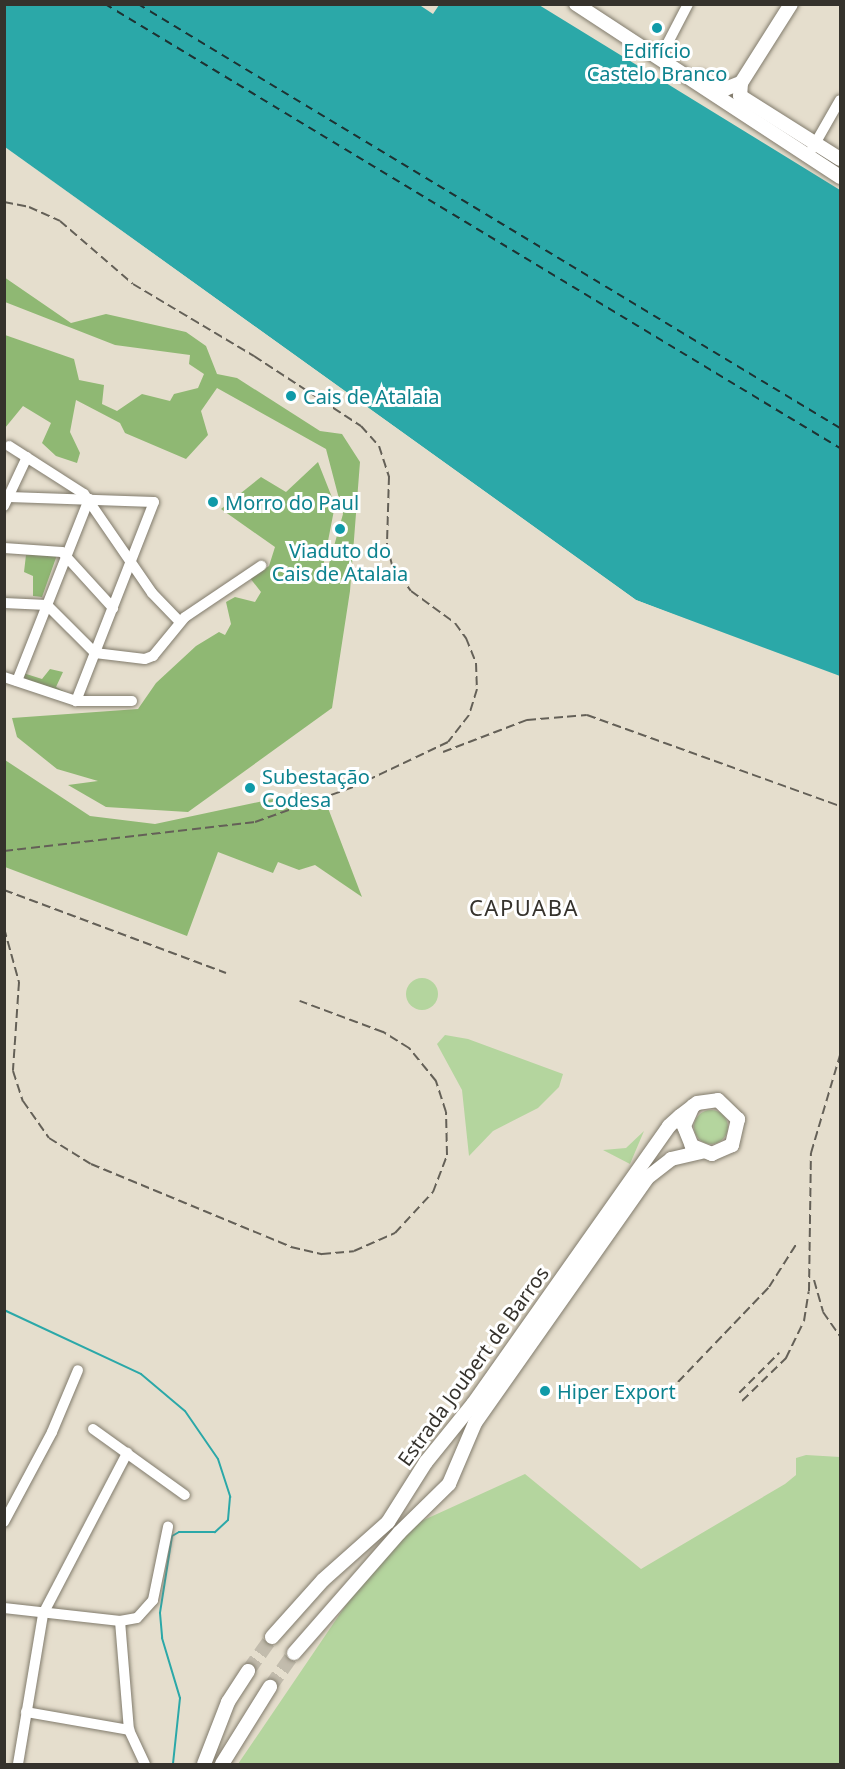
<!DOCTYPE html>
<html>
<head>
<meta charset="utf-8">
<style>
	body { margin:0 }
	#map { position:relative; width:845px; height:1769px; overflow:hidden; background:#e5decd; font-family:"Noto Sans",sans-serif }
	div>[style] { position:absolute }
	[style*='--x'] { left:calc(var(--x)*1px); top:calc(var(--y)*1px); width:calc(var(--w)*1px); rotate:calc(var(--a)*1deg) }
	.green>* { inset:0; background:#b4d59e }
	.round { border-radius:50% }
	.forest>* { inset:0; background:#8fb873 }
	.water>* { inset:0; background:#2ba8a8 }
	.pier>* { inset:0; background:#e5decd }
	.stream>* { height:2px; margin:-1px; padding:0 1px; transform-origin:1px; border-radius:1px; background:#2ba8a8 }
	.ferry>* { height:1.5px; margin-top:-0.75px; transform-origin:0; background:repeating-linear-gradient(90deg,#1d3232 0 8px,transparent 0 14px) }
	.major-tunnel>* { height:14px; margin-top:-7px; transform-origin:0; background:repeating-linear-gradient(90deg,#c2bcad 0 14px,transparent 0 21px) }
	.roads { filter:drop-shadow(0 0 2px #817b6c) drop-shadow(0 0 2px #817b6c) }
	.minor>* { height:10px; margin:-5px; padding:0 5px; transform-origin:5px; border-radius:5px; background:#fff }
	.major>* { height:14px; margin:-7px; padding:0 7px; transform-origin:7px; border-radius:7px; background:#fff }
	.rail>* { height:2px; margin-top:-1px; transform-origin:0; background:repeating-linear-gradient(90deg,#646057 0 9px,transparent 0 13.5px) }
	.dots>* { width:16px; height:16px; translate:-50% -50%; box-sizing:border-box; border:3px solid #fff; border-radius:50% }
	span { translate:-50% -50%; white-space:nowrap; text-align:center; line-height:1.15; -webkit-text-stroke:6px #fff; paint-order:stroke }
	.culture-label { font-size:20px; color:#0d838f }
	.left { translate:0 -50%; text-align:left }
	.street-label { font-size:20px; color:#35322c }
	.quarter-label { font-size:22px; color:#35322c; letter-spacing:1.5px }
	.frame { position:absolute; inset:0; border:6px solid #35322c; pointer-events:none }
</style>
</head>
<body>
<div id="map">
	<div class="green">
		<i class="round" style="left:406px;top:978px;width:32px;height:32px"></i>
		<i style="clip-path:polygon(445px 1035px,468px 1039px,563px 1074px,559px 1087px,538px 1108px,493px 1131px,469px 1156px,462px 1090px,437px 1044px)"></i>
		<i class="round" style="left:694px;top:1110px;width:34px;height:34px"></i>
		<i style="clip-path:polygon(644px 1131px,630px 1164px,603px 1150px,626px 1148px)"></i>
		<i style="clip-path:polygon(806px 1455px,840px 1457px,840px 1764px,238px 1764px,350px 1599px,404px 1529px,525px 1474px,641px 1569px,785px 1484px,796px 1475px,796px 1458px)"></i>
	</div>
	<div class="forest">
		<i style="clip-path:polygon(4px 277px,71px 323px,106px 314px,186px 332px,206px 346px,217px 374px,237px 378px,320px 431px,342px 434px,360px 462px,350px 591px,332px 708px,188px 812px,106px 807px,68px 785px,98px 781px,57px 769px,17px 737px,12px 718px,138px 709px,156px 683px,196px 646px,219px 632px,225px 635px,231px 624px,226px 602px,235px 597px,255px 602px,261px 592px,250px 578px,269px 566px,275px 547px,221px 509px,261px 477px,286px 492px,318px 462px,335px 505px,322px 572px,312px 582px,327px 571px,343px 514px,326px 449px,217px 388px,201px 411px,208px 435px,186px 459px,125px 433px,120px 423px,76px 400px,70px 432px,80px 453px,77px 463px,56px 456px,42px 443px,51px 423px,23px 406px,5px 428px,5px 335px,74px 359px,79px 380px,104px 385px,102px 404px,117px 411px,142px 394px,170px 401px,174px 394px,198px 388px,204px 374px,189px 364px,190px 355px,115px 345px,5px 302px)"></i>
		<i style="clip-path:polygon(26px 555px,57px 555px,42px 597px,33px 596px,33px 576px,24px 572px)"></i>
		<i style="clip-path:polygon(50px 669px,63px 672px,56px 687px,65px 692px,22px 681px,23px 673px,42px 679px)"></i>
		<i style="clip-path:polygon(5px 760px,90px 816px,155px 824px,301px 793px,328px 808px,362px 897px,315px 865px,299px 870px,278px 862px,273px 873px,218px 852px,187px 936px,5px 867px)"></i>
	</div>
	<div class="water">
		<i style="clip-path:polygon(418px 4px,433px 14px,439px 5px,539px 5px,840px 190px,840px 676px,636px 600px,5px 147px,5px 5px)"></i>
	</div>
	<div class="pier">
		<i style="clip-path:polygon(5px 147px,636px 600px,840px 679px,635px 602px)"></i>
	</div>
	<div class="stream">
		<i style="--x:4;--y:1310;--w:151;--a:25"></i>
		<i style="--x:141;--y:1374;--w:57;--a:40.1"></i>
		<i style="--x:185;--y:1411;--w:58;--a:55.5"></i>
		<i style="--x:218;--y:1459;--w:40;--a:72"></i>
		<i style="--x:230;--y:1497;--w:23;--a:95"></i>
		<i style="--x:228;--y:1520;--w:18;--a:137"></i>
		<i style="--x:215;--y:1532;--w:36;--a:180"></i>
		<i style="--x:179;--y:1532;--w:8;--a:150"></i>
		<i style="--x:172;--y:1536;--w:78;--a:98.9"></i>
		<i style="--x:160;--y:1613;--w:25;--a:85"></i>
		<i style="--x:162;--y:1638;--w:63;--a:73.3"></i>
		<i style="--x:180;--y:1698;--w:66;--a:96.1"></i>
	</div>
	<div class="ferry">
		<i style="--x:105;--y:4;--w:859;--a:31.14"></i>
		<i style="--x:138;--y:4;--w:820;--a:31.13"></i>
	</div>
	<div class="major-tunnel">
		<i style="--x:248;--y:1671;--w:42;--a:-54.8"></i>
		<i style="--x:270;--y:1687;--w:42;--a:-54.8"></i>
	</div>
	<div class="roads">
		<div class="minor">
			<i style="--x:662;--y:54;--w:56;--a:-62.5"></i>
			<i style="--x:812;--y:149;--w:56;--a:-60.3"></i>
			<i style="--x:9;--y:446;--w:89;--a:32.6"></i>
			<i style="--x:84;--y:494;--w:120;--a:55.5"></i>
			<i style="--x:152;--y:593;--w:40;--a:46"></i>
			<i style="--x:9;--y:497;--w:145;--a:2"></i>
			<i style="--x:154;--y:502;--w:214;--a:111.4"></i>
			<i style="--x:4;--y:506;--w:54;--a:-64.9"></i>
			<i style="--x:4;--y:548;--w:58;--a:3.9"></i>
			<i style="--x:62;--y:552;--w:76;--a:47.7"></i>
			<i style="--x:4;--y:603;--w:43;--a:2.7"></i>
			<i style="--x:47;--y:605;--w:68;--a:45"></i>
			<i style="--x:95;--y:653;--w:50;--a:6.8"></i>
			<i style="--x:145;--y:659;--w:9;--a:-21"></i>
			<i style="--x:153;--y:656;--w:50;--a:-50.6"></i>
			<i style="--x:185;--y:617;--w:92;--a:-33.9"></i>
			<i style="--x:4;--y:677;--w:76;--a:18.4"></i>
			<i style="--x:76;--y:701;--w:56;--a:0"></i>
			<i style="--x:17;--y:681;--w:196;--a:-68.4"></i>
			<i style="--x:93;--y:1429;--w:113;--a:35.7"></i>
			<i style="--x:4;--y:1522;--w:102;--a:-61.9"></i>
			<i style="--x:52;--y:1432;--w:67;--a:-67.2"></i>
			<i style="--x:4;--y:1608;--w:117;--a:6.4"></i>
			<i style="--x:120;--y:1621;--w:17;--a:-10"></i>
			<i style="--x:137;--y:1618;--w:24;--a:-48"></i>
			<i style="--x:153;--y:1600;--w:75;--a:-78.4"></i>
			<i style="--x:120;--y:1621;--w:109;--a:85.3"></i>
			<i style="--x:129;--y:1730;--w:38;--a:65"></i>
			<i style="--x:26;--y:1712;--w:105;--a:9.9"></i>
			<i style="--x:18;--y:1764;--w:152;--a:-80.5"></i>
			<i style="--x:43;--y:1614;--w:182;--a:-62.4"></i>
		</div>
		<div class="major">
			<i style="--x:576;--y:4;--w:316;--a:33.2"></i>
			<i style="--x:791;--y:4;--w:93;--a:122.3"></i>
			<i style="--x:741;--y:83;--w:13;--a:94"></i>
			<i style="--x:740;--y:96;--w:118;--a:32.2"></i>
			<i style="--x:700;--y:77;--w:28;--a:26"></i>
			<i style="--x:725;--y:89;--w:17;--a:-21"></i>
			<i style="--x:272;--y:1637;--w:76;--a:-48.2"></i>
			<i style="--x:323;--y:1580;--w:87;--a:-41.7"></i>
			<i style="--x:388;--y:1522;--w:71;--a:-57.7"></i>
			<i style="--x:426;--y:1462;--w:75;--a:-51"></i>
			<i style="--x:473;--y:1404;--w:340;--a:-54.8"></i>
			<i style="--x:669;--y:1126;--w:15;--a:-42"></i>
			<i style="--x:680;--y:1116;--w:21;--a:-37"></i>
			<i style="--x:697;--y:1103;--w:21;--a:-8"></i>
			<i style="--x:718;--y:1100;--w:28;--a:44"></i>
			<i style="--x:738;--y:1119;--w:27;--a:103"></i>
			<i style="--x:732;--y:1145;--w:22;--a:156"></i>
			<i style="--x:712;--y:1154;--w:22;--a:-158"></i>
			<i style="--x:692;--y:1146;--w:22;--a:-112"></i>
			<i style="--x:684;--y:1126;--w:22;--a:-66"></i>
			<i style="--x:294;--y:1653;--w:159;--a:-48.8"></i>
			<i style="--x:399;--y:1533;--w:70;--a:-44.4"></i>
			<i style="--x:449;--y:1484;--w:66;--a:-66.9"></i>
			<i style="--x:475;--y:1423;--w:299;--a:-54.9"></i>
			<i style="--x:647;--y:1178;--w:31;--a:-38"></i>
			<i style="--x:671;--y:1159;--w:31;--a:-13"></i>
			<i style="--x:204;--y:1764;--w:66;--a:-68.8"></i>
			<i style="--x:228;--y:1702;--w:37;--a:-57"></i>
			<i style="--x:222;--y:1764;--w:91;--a:-58.1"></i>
		</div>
	</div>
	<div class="rail">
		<i style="--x:4;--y:202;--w:25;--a:11"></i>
		<i style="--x:29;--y:207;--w:34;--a:24"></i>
		<i style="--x:60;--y:221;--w:96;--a:40.8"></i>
		<i style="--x:133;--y:284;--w:141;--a:30.8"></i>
		<i style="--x:254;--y:356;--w:128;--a:33.2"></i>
		<i style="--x:361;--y:426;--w:27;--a:48"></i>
		<i style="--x:379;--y:446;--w:32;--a:72"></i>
		<i style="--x:389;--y:476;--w:69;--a:91.7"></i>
		<i style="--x:387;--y:545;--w:21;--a:76"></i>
		<i style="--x:392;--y:565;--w:32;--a:54"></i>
		<i style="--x:411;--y:591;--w:54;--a:36"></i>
		<i style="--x:455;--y:623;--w:19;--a:54"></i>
		<i style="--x:466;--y:638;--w:27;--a:68"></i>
		<i style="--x:476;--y:663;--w:26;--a:88"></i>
		<i style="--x:477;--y:689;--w:27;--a:107"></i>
		<i style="--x:469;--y:715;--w:34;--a:128"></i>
		<i style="--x:448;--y:742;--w:107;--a:154.6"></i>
		<i style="--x:443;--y:752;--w:90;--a:-20.9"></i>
		<i style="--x:527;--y:720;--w:60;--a:-4.8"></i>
		<i style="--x:587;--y:715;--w:269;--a:19.8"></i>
		<i style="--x:4;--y:851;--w:253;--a:-6.6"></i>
		<i style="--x:255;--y:822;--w:110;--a:-19.6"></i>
		<i style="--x:4;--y:890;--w:237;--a:20.5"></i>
		<i style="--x:4;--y:928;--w:56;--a:74.5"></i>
		<i style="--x:19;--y:982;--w:89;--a:93.9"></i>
		<i style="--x:13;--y:1071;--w:32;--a:72"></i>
		<i style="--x:23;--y:1101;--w:45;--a:54.9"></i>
		<i style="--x:49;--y:1138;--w:49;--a:31.8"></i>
		<i style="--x:91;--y:1164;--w:217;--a:22.5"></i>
		<i style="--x:291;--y:1247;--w:32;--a:13"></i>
		<i style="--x:322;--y:1254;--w:32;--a:-5"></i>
		<i style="--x:354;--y:1251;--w:45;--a:-23.7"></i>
		<i style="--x:395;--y:1233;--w:56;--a:-47.2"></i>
		<i style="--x:433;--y:1192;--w:40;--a:-69"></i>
		<i style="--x:447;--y:1155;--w:43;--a:-91.3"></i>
		<i style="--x:446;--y:1112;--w:33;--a:-108"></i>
		<i style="--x:436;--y:1081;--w:43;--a:-129.3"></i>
		<i style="--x:409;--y:1048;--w:31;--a:-148"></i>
		<i style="--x:383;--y:1032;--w:89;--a:-159.5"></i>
		<i style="--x:814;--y:1280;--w:33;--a:74"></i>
		<i style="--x:823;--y:1312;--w:29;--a:55"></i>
		<i style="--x:678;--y:1382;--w:132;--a:-46.2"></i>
		<i style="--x:769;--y:1287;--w:52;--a:-57.5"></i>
		<i style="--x:739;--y:1393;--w:57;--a:-45"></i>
		<i style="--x:742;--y:1401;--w:62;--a:-44.3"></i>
		<i style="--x:786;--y:1358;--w:41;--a:-64.1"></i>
		<i style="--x:804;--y:1321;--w:30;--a:-81"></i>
		<i style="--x:809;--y:1291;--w:138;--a:-89.2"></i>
		<i style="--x:811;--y:1153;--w:102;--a:-73.5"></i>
	</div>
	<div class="dots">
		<i style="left:657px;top:28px;background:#0f9aa8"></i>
		<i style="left:291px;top:396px;background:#0f9aa8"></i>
		<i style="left:213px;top:502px;background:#0f9aa8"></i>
		<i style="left:340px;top:529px;background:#0f9aa8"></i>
		<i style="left:250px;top:788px;background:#0f9aa8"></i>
		<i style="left:545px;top:1391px;background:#0f9aa8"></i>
	</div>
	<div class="culture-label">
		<span style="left:657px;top:62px">Edifício<br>Castelo Branco</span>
		<span class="left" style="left:303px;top:396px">Cais de Atalaia</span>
		<span class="left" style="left:225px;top:502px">Morro do Paul</span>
		<span style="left:340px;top:562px">Viaduto do<br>Cais de Atalaia</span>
		<span class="left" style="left:262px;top:788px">Subestação<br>Codesa</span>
		<span class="left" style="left:557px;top:1391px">Hiper Export</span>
	</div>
	<div class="street-label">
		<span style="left:473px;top:1366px;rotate:-54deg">Estrada Joubert de Barros</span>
	</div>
	<div class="quarter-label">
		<span style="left:524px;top:908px">CAPUABA</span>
	</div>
	<div class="frame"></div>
</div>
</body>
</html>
